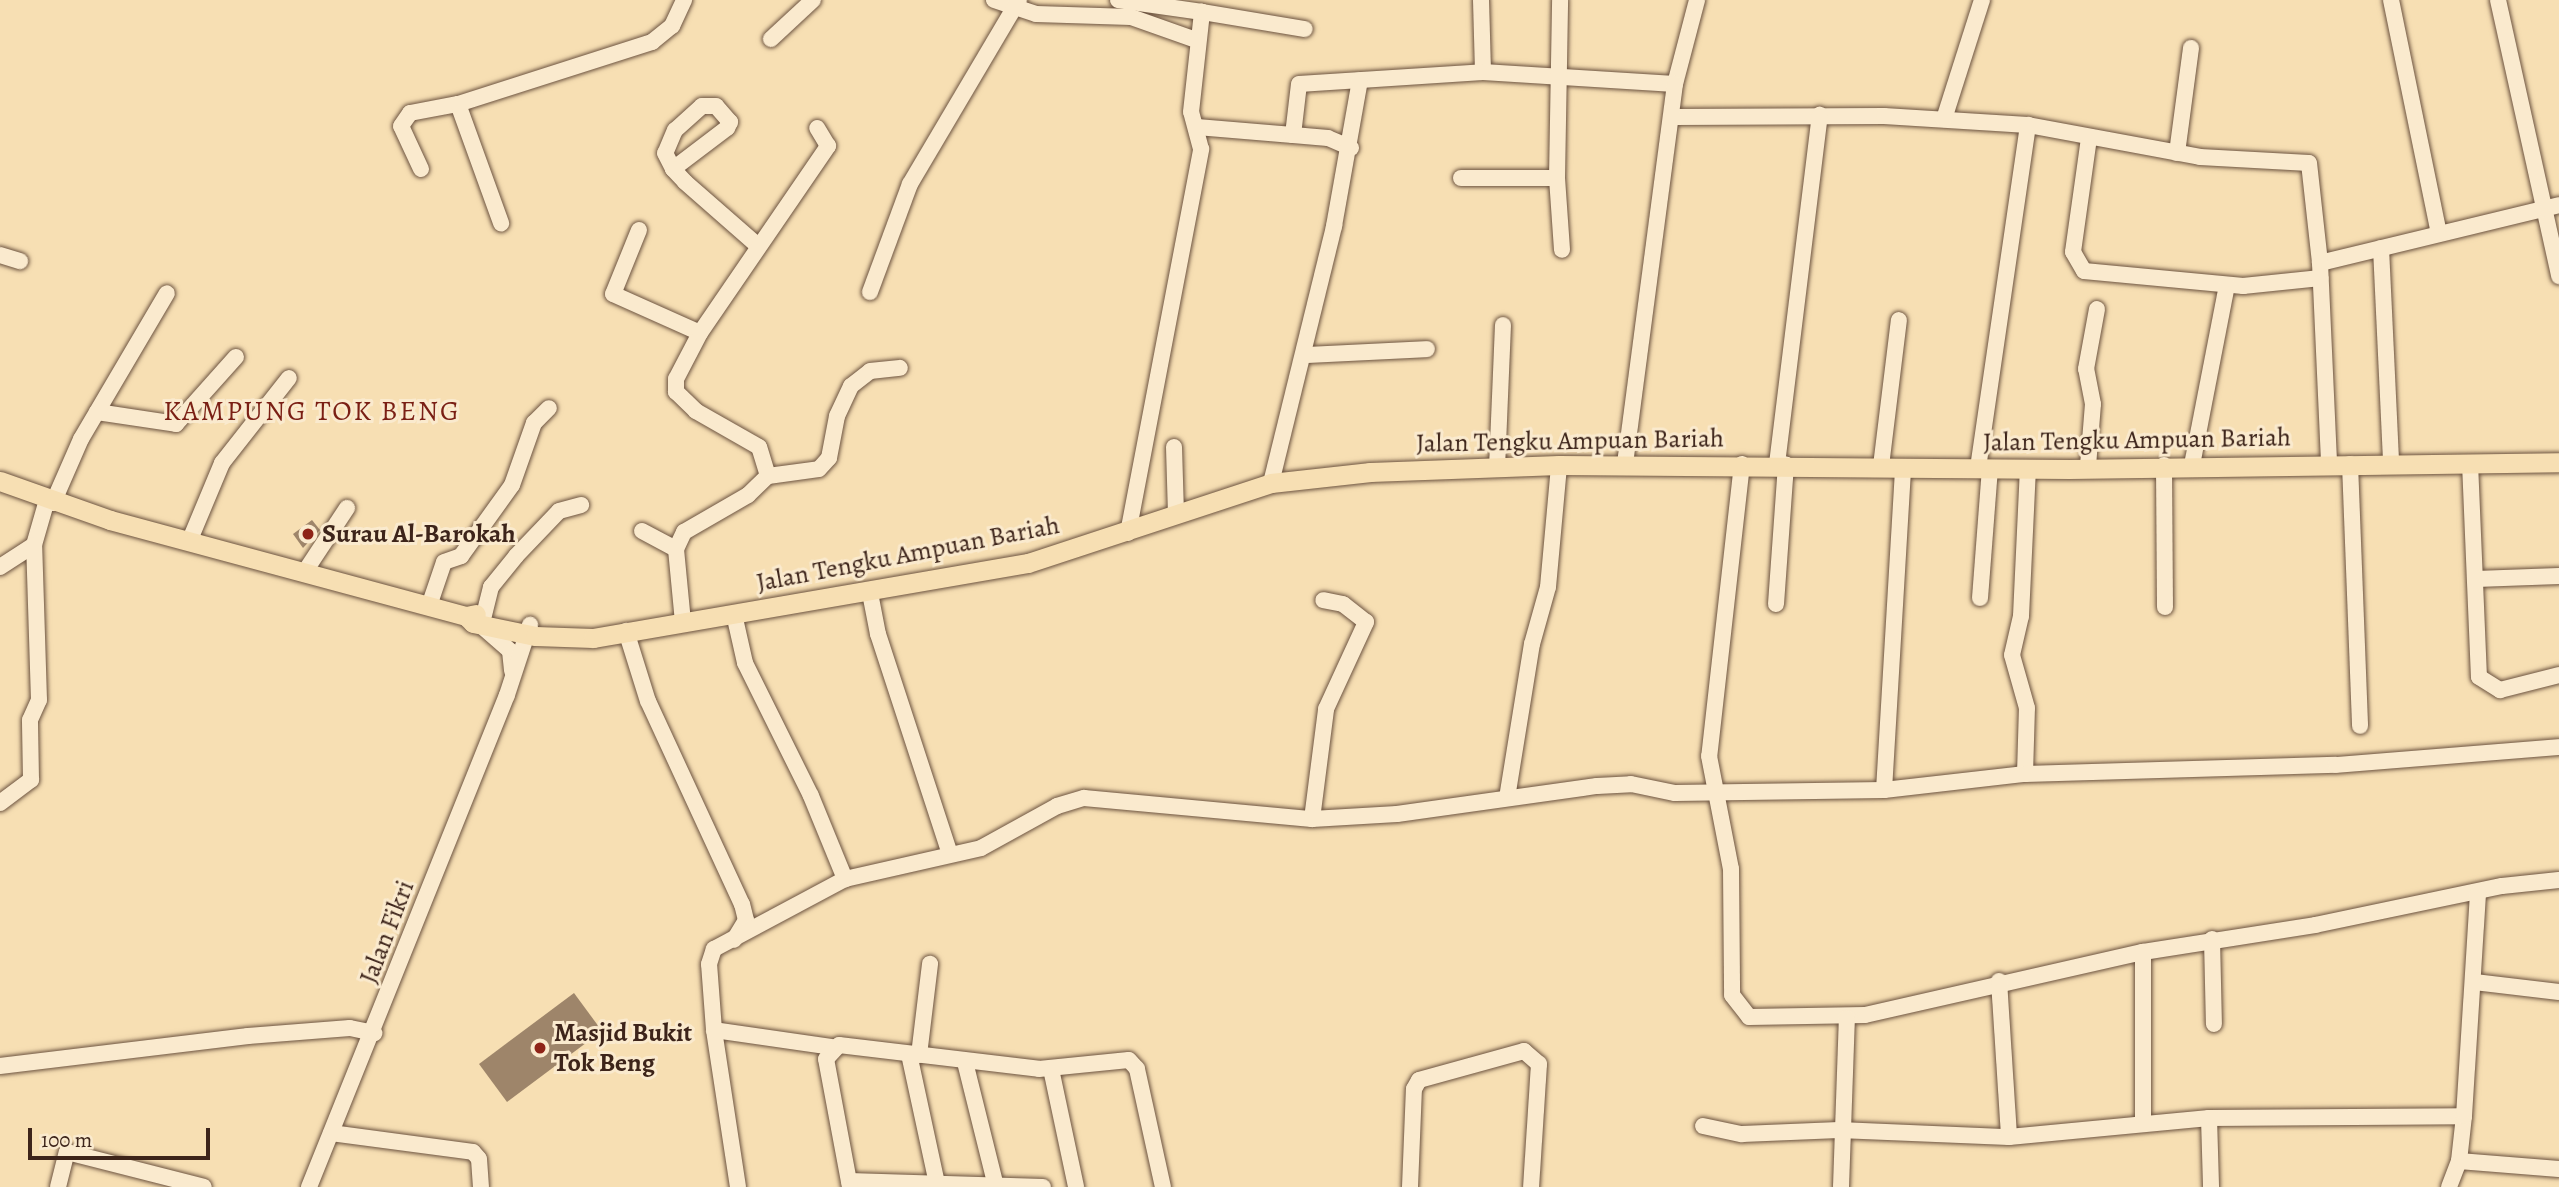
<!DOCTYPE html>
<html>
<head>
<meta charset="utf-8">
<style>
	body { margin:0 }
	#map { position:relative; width:2559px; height:1187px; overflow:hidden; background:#f7dfb3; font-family:Alegreya,serif }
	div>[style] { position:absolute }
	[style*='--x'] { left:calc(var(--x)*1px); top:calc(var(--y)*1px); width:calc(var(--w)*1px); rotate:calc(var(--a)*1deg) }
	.building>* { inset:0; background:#9e856a }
	.roads { filter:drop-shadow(0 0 2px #6c5340) drop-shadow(0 0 2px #6c5340) }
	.minor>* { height:16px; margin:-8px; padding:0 8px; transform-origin:8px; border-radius:8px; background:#faeace }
	.major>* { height:19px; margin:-9.5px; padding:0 9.5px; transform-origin:9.5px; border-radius:9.5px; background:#f7dfb3 }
	.dots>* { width:19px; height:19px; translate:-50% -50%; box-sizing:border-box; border:4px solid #faeace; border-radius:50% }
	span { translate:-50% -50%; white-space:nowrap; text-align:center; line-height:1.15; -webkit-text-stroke:6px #faeace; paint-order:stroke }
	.street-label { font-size:26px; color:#3d241a }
	.poi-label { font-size:26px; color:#3d241a; font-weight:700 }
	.left { translate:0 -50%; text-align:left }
	.neighbourhood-label { font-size:28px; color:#7a1f14; letter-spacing:2px }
	.scale { position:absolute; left:28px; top:1128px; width:182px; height:32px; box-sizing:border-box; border:4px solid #3d241a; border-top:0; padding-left:9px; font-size:21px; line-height:24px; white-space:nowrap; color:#3d241a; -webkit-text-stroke:5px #faeace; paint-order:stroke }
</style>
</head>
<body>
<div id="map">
	<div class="building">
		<i style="clip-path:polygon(312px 520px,320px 530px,303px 548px,293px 534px)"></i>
		<i style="clip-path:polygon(574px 993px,602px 1031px,507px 1102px,479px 1064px)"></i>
	</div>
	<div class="roads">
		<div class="minor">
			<i style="--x:994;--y:0;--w:44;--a:18.4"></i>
			<i style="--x:1036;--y:14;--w:95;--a:1.8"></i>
			<i style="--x:1131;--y:17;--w:69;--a:19.5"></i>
			<i style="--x:1118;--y:0;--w:85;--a:8.1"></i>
			<i style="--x:1481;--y:0;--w:72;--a:88.4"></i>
			<i style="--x:2391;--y:0;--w:238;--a:78.4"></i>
			<i style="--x:2498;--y:0;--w:283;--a:77.5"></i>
			<i style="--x:771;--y:39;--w:57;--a:-42.9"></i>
			<i style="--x:1675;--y:84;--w:87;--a:-75.3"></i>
			<i style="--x:458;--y:104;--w:127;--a:70.1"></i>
			<i style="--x:1674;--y:117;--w:210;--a:-0.3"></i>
			<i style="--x:1884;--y:116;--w:144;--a:3.6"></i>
			<i style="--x:1944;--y:119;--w:125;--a:-72.3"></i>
			<i style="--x:1197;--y:127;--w:96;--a:4.8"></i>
			<i style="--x:1293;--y:135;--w:51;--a:-83.3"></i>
			<i style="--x:1299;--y:84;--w:184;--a:-3.7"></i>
			<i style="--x:1483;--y:72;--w:192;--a:3.6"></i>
			<i style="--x:1675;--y:84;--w:385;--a:97.5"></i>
			<i style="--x:1293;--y:135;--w:35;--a:5"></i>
			<i style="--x:1328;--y:138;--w:25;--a:23"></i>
			<i style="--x:2089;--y:138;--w:115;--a:98"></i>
			<i style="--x:2073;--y:252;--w:22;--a:60"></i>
			<i style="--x:2084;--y:271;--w:160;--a:5.4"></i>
			<i style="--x:2243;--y:286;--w:78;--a:-5.9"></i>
			<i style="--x:2177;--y:153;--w:106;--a:-82.4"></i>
			<i style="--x:421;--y:169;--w:47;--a:-114.9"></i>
			<i style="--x:401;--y:126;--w:16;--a:-55"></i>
			<i style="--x:410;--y:113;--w:49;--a:-10.6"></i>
			<i style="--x:458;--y:104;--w:204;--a:-17.7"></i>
			<i style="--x:652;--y:42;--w:26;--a:-39"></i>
			<i style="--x:672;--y:26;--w:29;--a:-65"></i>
			<i style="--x:673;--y:169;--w:68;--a:-37.2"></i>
			<i style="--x:727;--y:128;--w:7;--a:-63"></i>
			<i style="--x:730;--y:122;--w:21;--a:-131"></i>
			<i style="--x:716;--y:106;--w:14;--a:180"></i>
			<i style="--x:702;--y:106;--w:36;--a:138"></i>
			<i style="--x:675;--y:130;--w:25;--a:113"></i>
			<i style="--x:665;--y:153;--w:18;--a:63"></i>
			<i style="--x:673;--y:169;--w:18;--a:47"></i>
			<i style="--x:685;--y:182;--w:97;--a:41.2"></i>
			<i style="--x:1461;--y:178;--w:96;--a:0"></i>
			<i style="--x:1557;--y:178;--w:178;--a:-89"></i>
			<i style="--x:1557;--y:178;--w:72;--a:86"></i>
			<i style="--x:639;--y:230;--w:69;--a:112.1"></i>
			<i style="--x:613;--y:294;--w:95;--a:24.1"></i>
			<i style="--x:2381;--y:248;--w:216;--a:87.3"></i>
			<i style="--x:0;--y:255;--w:21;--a:17"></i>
			<i style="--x:2320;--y:263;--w:246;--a:-13.6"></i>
			<i style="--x:870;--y:292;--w:115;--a:-69.7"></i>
			<i style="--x:910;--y:184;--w:214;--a:-59.4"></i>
			<i style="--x:1305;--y:355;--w:122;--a:-2.8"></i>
			<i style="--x:97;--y:412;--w:80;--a:8.6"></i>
			<i style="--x:176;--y:424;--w:90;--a:-48.2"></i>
			<i style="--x:1174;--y:447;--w:67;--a:88.3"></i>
			<i style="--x:2470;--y:463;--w:214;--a:87.6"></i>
			<i style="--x:2479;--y:677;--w:25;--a:32"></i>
			<i style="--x:2500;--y:690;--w:61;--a:-14.3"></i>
			<i style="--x:1742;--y:464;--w:294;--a:96.4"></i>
			<i style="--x:1709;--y:756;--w:115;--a:79"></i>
			<i style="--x:1731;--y:869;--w:126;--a:89.5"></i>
			<i style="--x:1732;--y:995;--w:28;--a:52"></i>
			<i style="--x:1749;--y:1017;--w:116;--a:-1"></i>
			<i style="--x:1865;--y:1015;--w:285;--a:-12.8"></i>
			<i style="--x:2143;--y:952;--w:174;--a:-8.9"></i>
			<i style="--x:2315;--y:925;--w:191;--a:-11.8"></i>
			<i style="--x:2502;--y:886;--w:57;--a:-6"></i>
			<i style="--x:1777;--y:464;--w:352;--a:-83"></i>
			<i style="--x:2350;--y:464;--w:262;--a:87.8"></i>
			<i style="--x:2164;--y:465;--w:142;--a:89.6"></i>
			<i style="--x:2192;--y:465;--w:183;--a:-79"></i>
			<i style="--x:1881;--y:466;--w:147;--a:-83"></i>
			<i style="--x:2088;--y:466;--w:62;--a:-85.4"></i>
			<i style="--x:2093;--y:404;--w:36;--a:-101"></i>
			<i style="--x:2086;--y:369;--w:61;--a:-79.6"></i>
			<i style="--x:1497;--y:468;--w:143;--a:-87.6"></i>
			<i style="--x:1978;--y:468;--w:347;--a:-81.7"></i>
			<i style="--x:2028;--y:125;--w:175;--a:10.5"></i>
			<i style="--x:2200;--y:157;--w:109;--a:3.2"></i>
			<i style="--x:2309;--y:163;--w:101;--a:83.7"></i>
			<i style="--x:2320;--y:263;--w:201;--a:87.4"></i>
			<i style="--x:768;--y:476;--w:30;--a:-107"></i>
			<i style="--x:759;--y:447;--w:73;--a:-150.3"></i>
			<i style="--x:696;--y:411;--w:28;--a:-136"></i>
			<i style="--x:676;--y:392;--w:13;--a:-90"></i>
			<i style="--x:676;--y:379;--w:52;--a:-62.4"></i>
			<i style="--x:700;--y:333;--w:227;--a:-55.6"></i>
			<i style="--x:828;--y:146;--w:21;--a:-121"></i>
			<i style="--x:1271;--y:483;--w:265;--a:-76.2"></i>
			<i style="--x:1334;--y:226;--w:148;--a:-79.9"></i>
			<i style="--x:53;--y:503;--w:70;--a:-66.4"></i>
			<i style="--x:81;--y:439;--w:169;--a:-59.5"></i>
			<i style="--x:642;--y:531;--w:38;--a:28"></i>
			<i style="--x:1128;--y:533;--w:391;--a:-79.2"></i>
			<i style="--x:1201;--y:149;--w:38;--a:-105"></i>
			<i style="--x:1191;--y:112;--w:101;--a:-83.7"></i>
			<i style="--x:1202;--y:12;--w:104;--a:9.4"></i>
			<i style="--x:189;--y:542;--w:86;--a:-67.3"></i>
			<i style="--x:222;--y:463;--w:108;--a:-51.8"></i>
			<i style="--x:0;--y:567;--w:40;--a:-32.9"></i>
			<i style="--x:34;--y:545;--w:47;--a:-73.9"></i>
			<i style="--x:304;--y:573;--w:78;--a:-56.5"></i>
			<i style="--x:2476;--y:579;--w:83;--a:-2.1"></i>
			<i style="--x:870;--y:593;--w:42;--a:79"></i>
			<i style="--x:878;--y:634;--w:231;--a:71.9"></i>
			<i style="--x:1980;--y:598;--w:130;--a:-85.6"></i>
			<i style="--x:1776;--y:604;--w:140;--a:-85.9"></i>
			<i style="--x:429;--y:606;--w:46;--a:-71.2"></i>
			<i style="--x:444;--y:562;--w:18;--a:-19"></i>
			<i style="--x:461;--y:556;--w:87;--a:-54.3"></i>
			<i style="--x:512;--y:485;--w:66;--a:-70.5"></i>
			<i style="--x:534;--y:423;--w:21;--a:-45"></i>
			<i style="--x:734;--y:614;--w:50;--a:77.3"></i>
			<i style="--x:745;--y:663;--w:148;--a:63.6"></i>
			<i style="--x:811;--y:796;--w:90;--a:67.7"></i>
			<i style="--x:484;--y:615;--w:29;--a:-76"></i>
			<i style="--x:491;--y:587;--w:40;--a:-51"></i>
			<i style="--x:516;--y:556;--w:62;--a:-46.3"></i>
			<i style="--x:559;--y:511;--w:23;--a:-15"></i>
			<i style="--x:683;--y:622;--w:73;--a:-95.5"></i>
			<i style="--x:676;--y:549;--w:19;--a:-65"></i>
			<i style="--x:684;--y:532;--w:74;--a:-30"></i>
			<i style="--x:748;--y:495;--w:28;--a:-44"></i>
			<i style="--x:768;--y:476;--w:51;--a:-7.8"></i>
			<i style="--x:819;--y:469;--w:15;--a:-48"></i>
			<i style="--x:829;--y:458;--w:43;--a:-79.2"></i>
			<i style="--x:837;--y:416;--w:33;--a:-65"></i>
			<i style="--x:851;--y:386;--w:24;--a:-38"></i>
			<i style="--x:870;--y:371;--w:30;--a:-6"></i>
			<i style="--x:485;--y:629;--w:33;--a:41"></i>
			<i style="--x:510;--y:651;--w:20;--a:84"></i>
			<i style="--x:626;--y:631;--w:73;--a:72.6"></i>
			<i style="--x:648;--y:701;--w:224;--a:65.2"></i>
			<i style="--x:742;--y:904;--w:16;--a:76"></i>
			<i style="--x:746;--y:920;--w:23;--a:121"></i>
			<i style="--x:2025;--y:774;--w:66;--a:-88.3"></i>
			<i style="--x:2027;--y:708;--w:55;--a:-105.8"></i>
			<i style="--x:2012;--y:655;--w:40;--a:-77"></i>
			<i style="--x:2021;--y:616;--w:147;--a:-87.3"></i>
			<i style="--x:1884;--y:790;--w:323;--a:-86.6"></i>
			<i style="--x:1507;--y:798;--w:156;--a:-80.8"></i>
			<i style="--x:1532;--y:644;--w:59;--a:-74.3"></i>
			<i style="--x:1548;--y:587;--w:122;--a:-84.8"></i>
			<i style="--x:0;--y:803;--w:39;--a:-37"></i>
			<i style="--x:31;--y:780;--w:60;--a:-91"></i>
			<i style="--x:30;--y:720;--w:22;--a:-66"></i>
			<i style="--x:39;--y:700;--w:155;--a:-91.8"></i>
			<i style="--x:1312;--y:819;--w:111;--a:-82.7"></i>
			<i style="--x:1326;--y:709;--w:96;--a:-65.3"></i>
			<i style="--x:1366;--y:622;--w:29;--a:-142"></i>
			<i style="--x:1343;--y:604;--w:20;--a:-169"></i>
			<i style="--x:2212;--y:939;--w:85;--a:88.7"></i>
			<i style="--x:2143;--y:952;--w:172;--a:90"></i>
			<i style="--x:1999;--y:981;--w:156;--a:86.3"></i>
			<i style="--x:2474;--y:982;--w:86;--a:6.7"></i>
			<i style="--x:714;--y:1030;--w:119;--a:8.2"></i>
			<i style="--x:909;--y:1054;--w:133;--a:77.8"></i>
			<i style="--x:919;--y:1055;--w:92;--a:-83.1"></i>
			<i style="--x:965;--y:1062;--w:128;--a:76"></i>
			<i style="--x:0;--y:1066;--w:250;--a:-6.9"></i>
			<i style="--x:248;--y:1036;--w:102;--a:-4.5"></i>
			<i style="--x:350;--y:1028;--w:25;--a:12"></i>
			<i style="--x:1051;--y:1069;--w:121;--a:78"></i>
			<i style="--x:2209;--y:1118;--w:69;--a:88.3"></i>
			<i style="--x:1703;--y:1126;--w:40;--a:12"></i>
			<i style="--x:1742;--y:1134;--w:97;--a:-2.4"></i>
			<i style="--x:1839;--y:1130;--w:170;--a:2.4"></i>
			<i style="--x:2009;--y:1137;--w:201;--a:-5.4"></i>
			<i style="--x:2209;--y:1118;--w:255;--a:-0.4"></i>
			<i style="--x:331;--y:1133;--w:143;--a:7.6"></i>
			<i style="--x:473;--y:1152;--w:9;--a:49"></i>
			<i style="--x:479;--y:1159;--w:28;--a:86"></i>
			<i style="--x:2459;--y:1161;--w:100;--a:4.6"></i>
			<i style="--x:849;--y:1181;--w:194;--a:1.8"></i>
			<i style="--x:58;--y:1187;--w:36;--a:-76"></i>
			<i style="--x:67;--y:1152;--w:141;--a:14.3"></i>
			<i style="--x:309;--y:1187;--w:530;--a:-68.08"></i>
			<i style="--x:507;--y:695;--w:74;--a:-71.8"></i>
			<i style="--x:738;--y:1187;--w:159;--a:-98.7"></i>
			<i style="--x:714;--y:1030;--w:66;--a:-94.3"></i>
			<i style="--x:709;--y:964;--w:16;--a:-72"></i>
			<i style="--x:714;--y:949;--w:149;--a:-28.1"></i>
			<i style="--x:845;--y:879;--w:139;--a:-12.8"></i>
			<i style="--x:981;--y:848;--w:87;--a:-28.9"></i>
			<i style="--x:1057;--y:806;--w:28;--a:-17"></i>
			<i style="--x:1084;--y:798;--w:229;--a:5.3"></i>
			<i style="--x:1312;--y:819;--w:85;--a:-3.4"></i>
			<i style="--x:1397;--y:814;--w:202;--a:-8"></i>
			<i style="--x:1597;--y:786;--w:34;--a:-3"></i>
			<i style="--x:1631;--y:784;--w:45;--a:11.6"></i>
			<i style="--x:1675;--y:793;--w:209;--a:-0.8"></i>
			<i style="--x:1884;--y:790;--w:142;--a:-6.5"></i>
			<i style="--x:2025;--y:774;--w:311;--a:-1.7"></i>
			<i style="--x:2336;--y:765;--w:224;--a:-4.6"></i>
			<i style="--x:850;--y:1187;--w:130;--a:-100.6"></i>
			<i style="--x:826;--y:1059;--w:19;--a:-47"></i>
			<i style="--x:839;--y:1045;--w:201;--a:6.8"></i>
			<i style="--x:1039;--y:1069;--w:90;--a:-5.7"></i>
			<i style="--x:1129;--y:1060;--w:12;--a:48"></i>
			<i style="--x:1137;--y:1069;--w:121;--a:77.6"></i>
			<i style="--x:1410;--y:1187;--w:98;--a:-87.7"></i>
			<i style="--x:1414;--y:1089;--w:10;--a:-61"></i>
			<i style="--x:1419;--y:1080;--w:109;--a:-15.4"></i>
			<i style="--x:1524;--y:1051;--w:20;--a:41"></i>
			<i style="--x:1539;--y:1064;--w:123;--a:93.7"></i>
			<i style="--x:1841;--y:1187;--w:169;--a:-88"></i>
			<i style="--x:2449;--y:1187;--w:28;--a:-69"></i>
			<i style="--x:2459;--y:1161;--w:45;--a:-83.7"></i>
			<i style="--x:2464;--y:1116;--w:224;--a:-86.4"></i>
		</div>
		<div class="major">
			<i style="--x:0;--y:481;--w:117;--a:19.5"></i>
			<i style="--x:110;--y:520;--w:369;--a:15.1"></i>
			<i style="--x:466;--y:616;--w:10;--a:-11"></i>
			<i style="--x:466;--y:616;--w:10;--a:45"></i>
			<i style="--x:473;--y:623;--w:63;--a:11.8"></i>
			<i style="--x:535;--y:636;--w:58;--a:2"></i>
			<i style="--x:593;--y:638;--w:441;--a:-9.8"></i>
			<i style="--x:1028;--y:563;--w:256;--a:-18.2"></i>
			<i style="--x:1271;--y:483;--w:100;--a:-6.3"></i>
			<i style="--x:1370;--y:472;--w:189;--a:-2.1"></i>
			<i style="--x:1559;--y:465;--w:510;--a:0.45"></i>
			<i style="--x:2069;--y:469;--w:490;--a:-0.8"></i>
		</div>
	</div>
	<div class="dots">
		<i style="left:308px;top:534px;background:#8f2418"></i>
		<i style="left:540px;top:1048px;background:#8f2418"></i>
	</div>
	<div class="street-label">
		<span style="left:2137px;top:440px;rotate:-1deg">Jalan Tengku Ampuan Bariah</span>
		<span style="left:1570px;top:441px;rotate:-1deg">Jalan Tengku Ampuan Bariah</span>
		<span style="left:908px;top:554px;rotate:-11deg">Jalan Tengku Ampuan Bariah</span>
		<span style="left:387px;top:932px;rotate:-69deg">Jalan Fikri</span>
	</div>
	<div class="poi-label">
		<span class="left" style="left:322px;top:534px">Surau Al-Barokah</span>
		<span class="left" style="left:554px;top:1048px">Masjid Bukit<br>Tok Beng</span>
	</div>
	<div class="neighbourhood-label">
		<span style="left:312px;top:411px">KAMPUNG TOK BENG</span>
	</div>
	<div class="scale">100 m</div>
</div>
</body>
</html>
